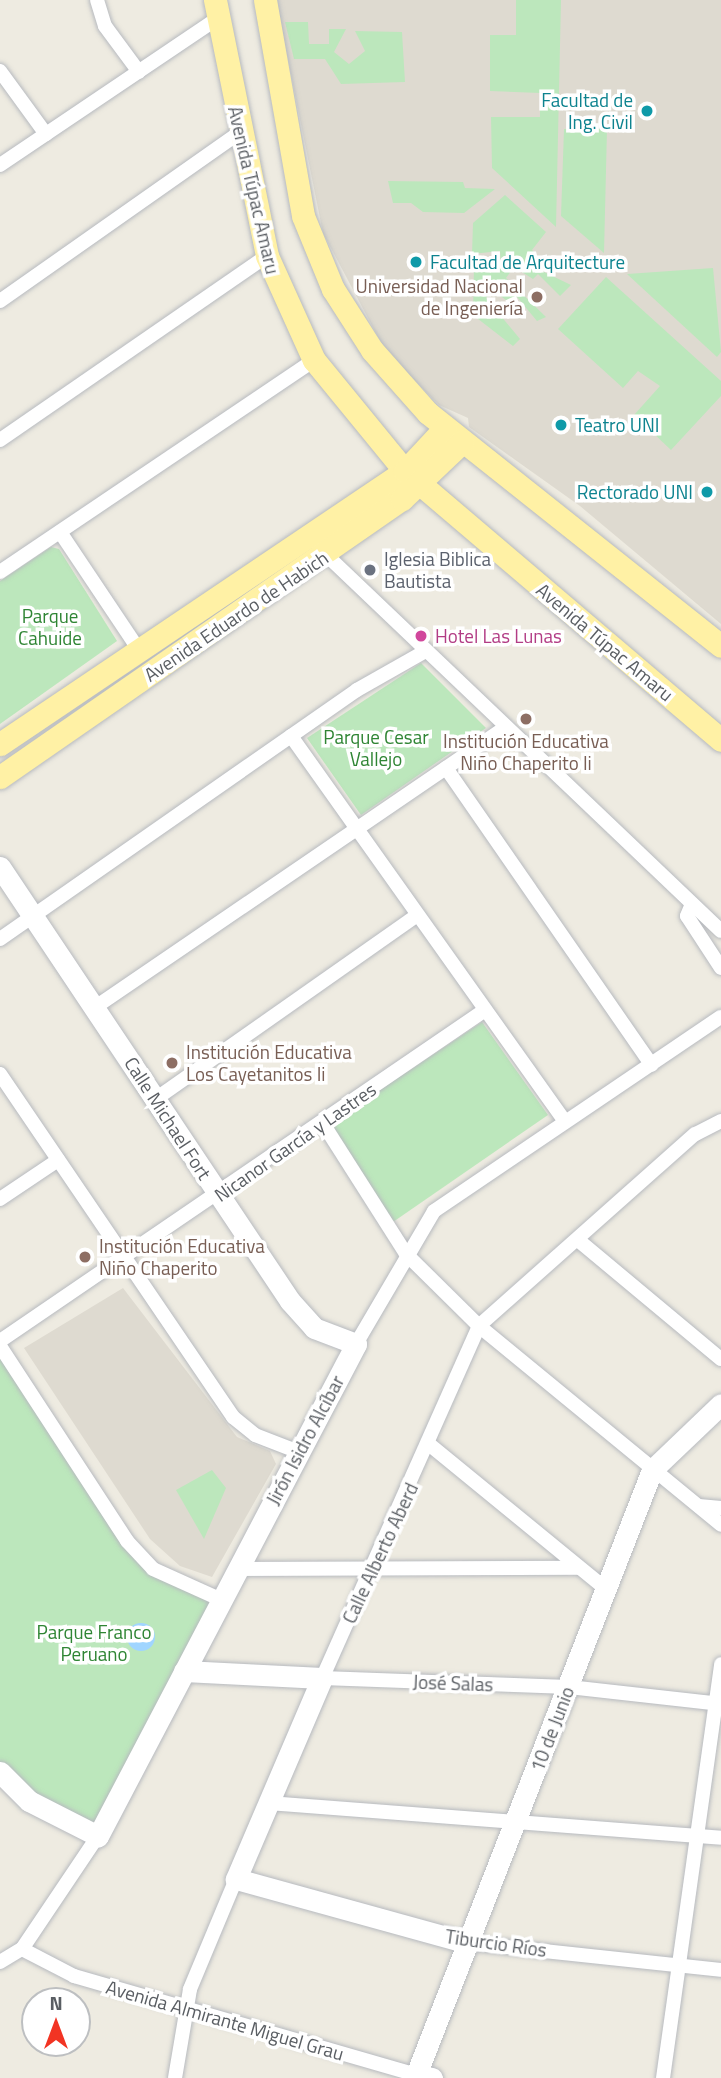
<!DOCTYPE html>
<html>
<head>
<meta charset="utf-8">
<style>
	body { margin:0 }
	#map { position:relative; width:721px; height:2078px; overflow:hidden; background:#eeebe1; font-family:"Titillium Web",sans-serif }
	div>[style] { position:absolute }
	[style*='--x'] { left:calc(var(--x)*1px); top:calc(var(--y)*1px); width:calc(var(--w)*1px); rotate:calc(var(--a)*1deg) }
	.education>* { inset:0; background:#dedad0 }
	.green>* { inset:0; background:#bce7bc }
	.water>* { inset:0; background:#a0d5ff }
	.round { border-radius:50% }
	.roads { filter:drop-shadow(0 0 2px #b7babf) drop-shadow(0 0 2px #b7babf) }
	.street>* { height:14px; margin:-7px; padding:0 7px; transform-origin:7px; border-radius:7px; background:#fff }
	.secondary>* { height:21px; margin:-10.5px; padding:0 10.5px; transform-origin:10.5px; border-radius:10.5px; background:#fff }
	.primary>* { height:23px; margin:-11.5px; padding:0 11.5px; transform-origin:11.5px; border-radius:11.5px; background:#fff1a5 }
	.dots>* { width:19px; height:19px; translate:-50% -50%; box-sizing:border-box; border:4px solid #fff; border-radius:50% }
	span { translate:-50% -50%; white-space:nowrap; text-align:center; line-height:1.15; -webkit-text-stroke:7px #fff; paint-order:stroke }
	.culture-label { font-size:19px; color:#0d838f }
	.right { translate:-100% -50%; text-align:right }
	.left { translate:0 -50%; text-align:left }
	.street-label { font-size:19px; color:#5a5e63 }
	.education-label { font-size:19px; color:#785e54 }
	.worship-label { font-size:19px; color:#5b616d }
	.park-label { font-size:19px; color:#2f8534 }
	.hotel-label { font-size:19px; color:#b23c85 }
	.north { position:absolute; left:21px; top:1987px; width:70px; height:70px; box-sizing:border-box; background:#fff; border:2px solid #bdbfc1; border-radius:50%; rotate:0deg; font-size:19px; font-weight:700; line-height:28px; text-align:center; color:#5a5e63 }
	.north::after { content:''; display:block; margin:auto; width:24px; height:32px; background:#f23423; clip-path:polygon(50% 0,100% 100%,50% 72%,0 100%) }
</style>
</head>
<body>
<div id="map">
	<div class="education">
		<i style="clip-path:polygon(276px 0,721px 0,721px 624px,580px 506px,469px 427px,468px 418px,439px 405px,386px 352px,323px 233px)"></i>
		<i style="clip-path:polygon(123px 1288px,237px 1437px,270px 1451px,276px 1464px,212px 1577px,180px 1566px,150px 1539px,24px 1348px)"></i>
	</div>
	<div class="green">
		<i style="clip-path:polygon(516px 0,561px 0,556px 227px,492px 168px,491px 117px,540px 117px,540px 93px,490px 91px,490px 35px,516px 35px)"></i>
		<i style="clip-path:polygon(285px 22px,308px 22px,309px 44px,329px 44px,329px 29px,346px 29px,334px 52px,349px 64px,365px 51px,355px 31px,402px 32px,405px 82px,341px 84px,325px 59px,294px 59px)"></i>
		<i style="clip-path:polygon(564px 129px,607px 129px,604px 253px,561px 216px)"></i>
		<i style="clip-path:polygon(388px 181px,463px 182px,465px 188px,495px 189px,464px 213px,423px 212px,411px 203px,393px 203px)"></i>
		<i style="clip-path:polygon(505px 195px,546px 232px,532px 250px,543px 262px,542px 271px,571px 285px,560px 296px,538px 274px,533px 279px,514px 267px,506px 278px,546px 317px,537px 321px,517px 297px,511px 304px,493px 290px,486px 298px,520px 339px,513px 346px,473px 315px,474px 266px,501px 266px,500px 251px,472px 254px,473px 223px)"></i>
		<i style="clip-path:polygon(713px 268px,721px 352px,717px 357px,627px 274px)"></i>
		<i style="clip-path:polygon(606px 277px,721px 381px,721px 396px,671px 450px,634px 415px,660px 386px,638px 371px,623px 388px,558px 329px)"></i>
		<i style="clip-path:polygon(51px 547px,59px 549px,117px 641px,0 724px,0 581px)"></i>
		<i style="clip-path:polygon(421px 663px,486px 728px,361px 815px,307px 738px)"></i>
		<i style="clip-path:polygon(482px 1022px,548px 1115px,393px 1222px,332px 1130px,335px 1120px)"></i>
		<i style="clip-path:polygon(0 1346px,153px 1569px,222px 1600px,98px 1836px,0 1772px)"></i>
		<i style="clip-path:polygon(212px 1470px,226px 1488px,204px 1539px,176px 1490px)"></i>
	</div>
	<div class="water">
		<i class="round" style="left:127px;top:1623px;width:28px;height:28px"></i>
	</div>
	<div class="roads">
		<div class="street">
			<i style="--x:97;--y:0;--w:27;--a:73"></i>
			<i style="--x:105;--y:26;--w:57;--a:53.5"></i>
			<i style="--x:0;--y:71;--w:78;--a:53.9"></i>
			<i style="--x:0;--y:165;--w:263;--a:-34"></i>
			<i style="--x:0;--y:301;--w:292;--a:-35.1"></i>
			<i style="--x:0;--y:440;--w:324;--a:-34.6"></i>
			<i style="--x:60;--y:532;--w:142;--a:56.2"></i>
			<i style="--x:319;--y:548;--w:555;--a:43.61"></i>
			<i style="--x:0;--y:572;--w:379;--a:-34"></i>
			<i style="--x:291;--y:736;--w:473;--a:54.6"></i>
			<i style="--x:446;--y:768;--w:361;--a:55.3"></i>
			<i style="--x:692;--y:904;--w:13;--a:113"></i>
			<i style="--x:687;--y:916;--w:62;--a:56.8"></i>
			<i style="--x:0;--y:939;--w:435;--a:-34.9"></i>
			<i style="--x:357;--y:690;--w:77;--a:-29.6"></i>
			<i style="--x:94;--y:1008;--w:496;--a:-34.3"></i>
			<i style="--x:0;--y:1074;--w:415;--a:55.8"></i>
			<i style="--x:233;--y:1417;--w:28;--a:39"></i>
			<i style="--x:255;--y:1435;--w:47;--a:21.1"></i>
			<i style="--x:157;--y:1098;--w:318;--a:-35.1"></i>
			<i style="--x:721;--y:1121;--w:29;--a:153"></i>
			<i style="--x:695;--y:1134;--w:289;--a:138.4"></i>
			<i style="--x:479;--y:1326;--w:385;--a:114"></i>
			<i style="--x:322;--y:1678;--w:247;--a:2.1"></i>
			<i style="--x:569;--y:1687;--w:153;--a:6.4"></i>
			<i style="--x:322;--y:1122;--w:156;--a:57.5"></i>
			<i style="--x:406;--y:1254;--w:103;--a:44.6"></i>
			<i style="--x:479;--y:1326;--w:313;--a:39.4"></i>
			<i style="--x:0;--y:1199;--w:70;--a:-33.9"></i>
			<i style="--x:578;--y:1240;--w:186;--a:39.8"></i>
			<i style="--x:0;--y:1341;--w:587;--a:-34.31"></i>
			<i style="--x:356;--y:1344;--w:154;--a:-59.6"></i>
			<i style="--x:434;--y:1211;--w:346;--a:-34.1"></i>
			<i style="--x:0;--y:1346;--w:233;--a:56.9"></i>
			<i style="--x:127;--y:1541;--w:38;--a:47"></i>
			<i style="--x:153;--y:1569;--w:76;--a:24.2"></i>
			<i style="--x:430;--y:1445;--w:227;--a:39.3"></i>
			<i style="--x:699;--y:1506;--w:22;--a:5"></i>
			<i style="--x:238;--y:1569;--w:341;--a:-0.2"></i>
			<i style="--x:269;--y:1803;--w:453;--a:4.4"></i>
			<i style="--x:469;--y:1943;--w:253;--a:6.1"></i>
			<i style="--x:22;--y:1949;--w:59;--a:27.4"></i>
			<i style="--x:74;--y:1976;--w:356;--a:16.1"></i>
			<i style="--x:0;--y:1962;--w:26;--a:-31"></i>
			<i style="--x:22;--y:1949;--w:136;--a:-56.1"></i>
			<i style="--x:175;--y:2078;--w:90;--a:-80.4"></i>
			<i style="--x:190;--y:1989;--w:119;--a:-67.3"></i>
			<i style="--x:663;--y:2078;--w:418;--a:-82"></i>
		</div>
		<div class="secondary">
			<i style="--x:0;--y:867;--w:522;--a:56.25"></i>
			<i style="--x:290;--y:1301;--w:36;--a:48"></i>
			<i style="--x:314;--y:1328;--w:45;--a:20.9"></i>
			<i style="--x:356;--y:1344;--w:556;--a:117.67"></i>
			<i style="--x:98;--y:1836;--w:77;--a:-153.1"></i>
			<i style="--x:29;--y:1801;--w:41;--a:-135"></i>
			<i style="--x:184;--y:1671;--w:138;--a:2.9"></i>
			<i style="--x:322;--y:1678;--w:219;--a:113.2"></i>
			<i style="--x:236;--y:1879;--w:242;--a:15.4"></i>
			<i style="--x:432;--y:2078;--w:16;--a:-169"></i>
			<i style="--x:416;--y:2075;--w:649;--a:-68.69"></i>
			<i style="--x:652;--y:1470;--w:95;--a:-43.7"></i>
		</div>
		<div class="primary">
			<i style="--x:215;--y:0;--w:261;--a:78.5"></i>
			<i style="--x:267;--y:256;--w:114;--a:65.7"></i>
			<i style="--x:314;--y:360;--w:144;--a:50.7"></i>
			<i style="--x:405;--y:471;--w:415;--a:40.4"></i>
			<i style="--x:265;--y:0;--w:219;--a:80"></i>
			<i style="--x:303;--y:216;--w:79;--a:67.7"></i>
			<i style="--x:333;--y:289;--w:72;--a:57.4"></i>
			<i style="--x:372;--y:350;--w:84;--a:48.4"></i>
			<i style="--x:428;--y:413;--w:374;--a:38.5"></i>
			<i style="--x:0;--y:744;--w:488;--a:-34"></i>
			<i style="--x:405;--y:471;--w:59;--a:-47.1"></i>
			<i style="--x:0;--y:777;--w:489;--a:-34.7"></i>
			<i style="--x:402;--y:499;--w:83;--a:-43.5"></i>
		</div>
	</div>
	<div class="dots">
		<i style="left:647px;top:111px;background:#0f9aa8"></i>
		<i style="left:416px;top:262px;background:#0f9aa8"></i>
		<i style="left:537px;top:297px;background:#8d6e63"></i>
		<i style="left:561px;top:425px;background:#0f9aa8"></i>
		<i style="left:707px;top:492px;background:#0f9aa8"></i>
		<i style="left:370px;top:570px;background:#6b7280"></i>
		<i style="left:421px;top:636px;background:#d1479c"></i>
		<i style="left:526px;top:719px;background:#8d6e63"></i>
		<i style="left:172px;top:1063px;background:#8d6e63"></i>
		<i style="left:85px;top:1257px;background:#8d6e63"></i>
	</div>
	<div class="culture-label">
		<span class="right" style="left:633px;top:111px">Facultad de<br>Ing. Civil</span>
		<span class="left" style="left:430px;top:262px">Facultad de Arquitecture</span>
		<span class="left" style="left:575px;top:425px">Teatro UNI</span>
		<span class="right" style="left:693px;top:492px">Rectorado UNI</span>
	</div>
	<div class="street-label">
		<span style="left:254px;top:190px;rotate:77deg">Avenida Túpac Amaru</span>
		<span style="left:236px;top:616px;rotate:-34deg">Avenida Eduardo de Habich</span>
		<span style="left:605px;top:642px;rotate:40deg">Avenida Túpac Amaru</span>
		<span style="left:168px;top:1118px;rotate:57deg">Calle Michael Fort</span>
		<span style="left:295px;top:1142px;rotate:-35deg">Nicanor García y Lastres</span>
		<span style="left:305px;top:1440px;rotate:-62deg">Jirón Isidro Alcíbar</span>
		<span style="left:380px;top:1553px;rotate:-65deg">Calle Alberto Aberd</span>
		<span style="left:453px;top:1683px;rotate:2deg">José Salas</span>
		<span style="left:552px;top:1729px;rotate:-69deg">10 de Junio</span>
		<span style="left:496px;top:1943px;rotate:8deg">Tiburcio Ríos</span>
		<span style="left:225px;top:2020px;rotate:16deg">Avenida Almirante Miguel Grau</span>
	</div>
	<div class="education-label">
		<span class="right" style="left:523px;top:297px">Universidad Nacional<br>de Ingeniería</span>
		<span style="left:526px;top:752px">Institución Educativa<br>Niño Chaperito Ii</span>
		<span class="left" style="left:186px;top:1063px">Institución Educativa<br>Los Cayetanitos Ii</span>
		<span class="left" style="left:99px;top:1257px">Institución Educativa<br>Niño Chaperito</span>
	</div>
	<div class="worship-label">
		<span class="left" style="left:384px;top:570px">Iglesia Biblica<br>Bautista</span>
	</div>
	<div class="park-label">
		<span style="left:50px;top:627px">Parque<br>Cahuide</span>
		<span style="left:376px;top:748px">Parque Cesar<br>Vallejo</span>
		<span style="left:94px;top:1643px">Parque Franco<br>Peruano</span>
	</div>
	<div class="hotel-label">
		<span class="left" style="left:435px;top:636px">Hotel Las Lunas</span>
	</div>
	<div class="north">N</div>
</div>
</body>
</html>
